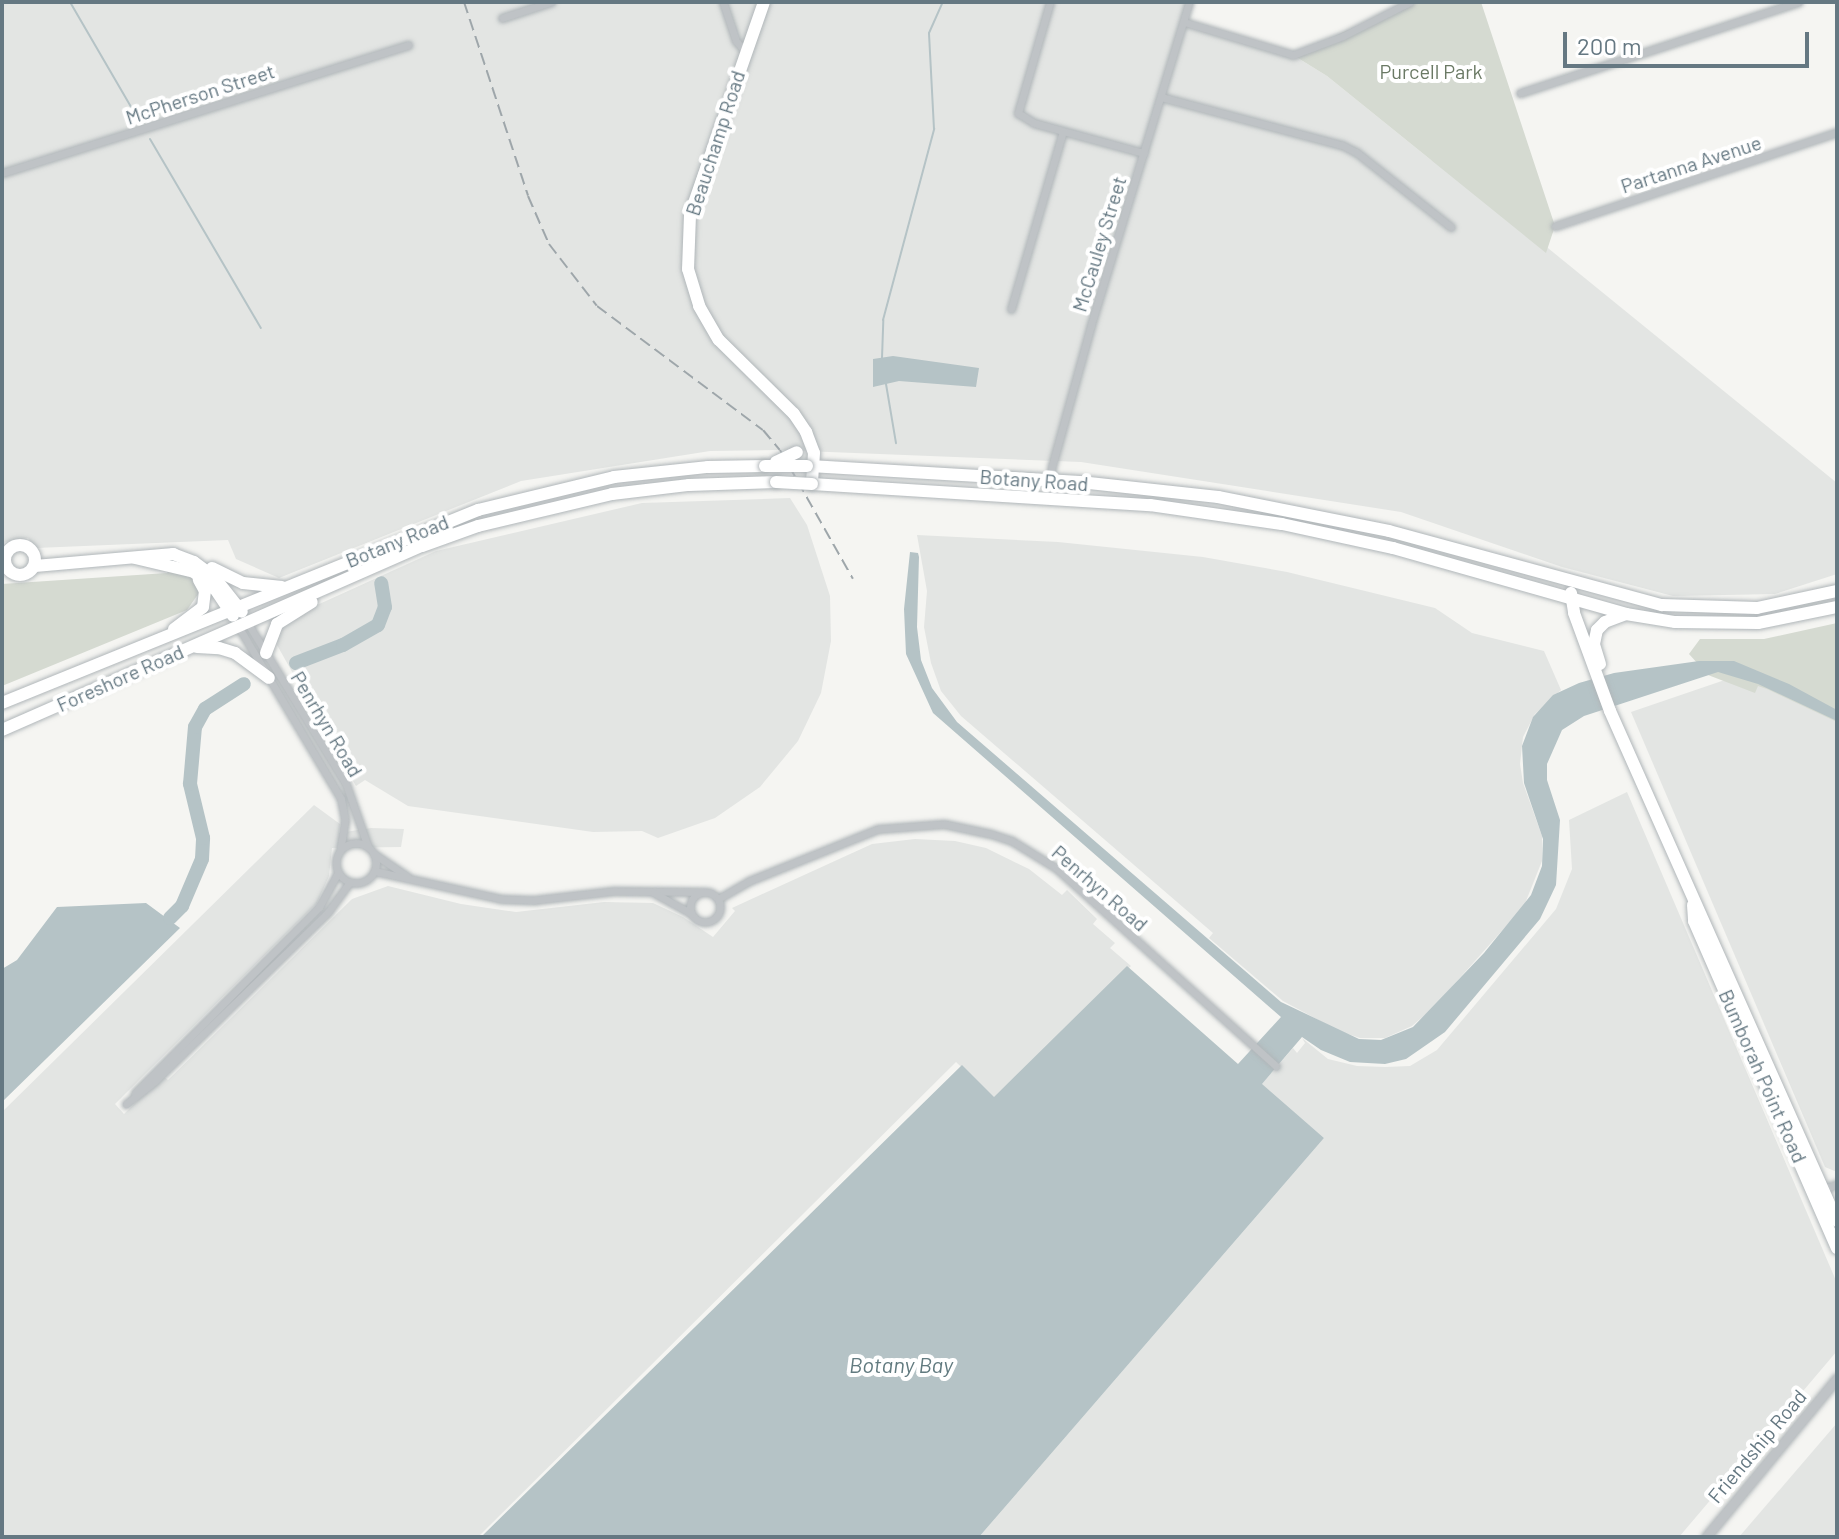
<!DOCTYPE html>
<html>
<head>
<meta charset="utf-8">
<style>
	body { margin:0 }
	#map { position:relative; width:1839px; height:1539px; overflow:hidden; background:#f5f5f2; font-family:Barlow,sans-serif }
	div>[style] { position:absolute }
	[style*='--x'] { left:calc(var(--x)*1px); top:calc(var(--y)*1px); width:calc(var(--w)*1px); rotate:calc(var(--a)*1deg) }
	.built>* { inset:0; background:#e3e5e3 }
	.green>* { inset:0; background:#d5dad1 }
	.water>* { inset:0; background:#b5c3c6 }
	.stream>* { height:2px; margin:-1px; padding:0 1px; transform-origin:1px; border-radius:1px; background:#b5c3c6 }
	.river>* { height:14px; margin:-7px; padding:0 7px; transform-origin:7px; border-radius:7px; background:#b5c3c6 }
	.roads { filter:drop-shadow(0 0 2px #b0b6b9) drop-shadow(0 0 2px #b0b6b9) }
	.minor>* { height:7px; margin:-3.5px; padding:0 3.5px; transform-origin:3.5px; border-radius:3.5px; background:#bfc3c6 }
	.minor>.ring { margin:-3.5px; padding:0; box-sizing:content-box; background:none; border:7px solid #bfc3c6; border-radius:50% }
	.tertiary>* { height:9px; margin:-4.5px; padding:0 4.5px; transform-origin:4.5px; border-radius:4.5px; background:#bfc3c6 }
	.primary>* { height:12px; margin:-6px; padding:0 6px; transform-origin:6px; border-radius:6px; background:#fff }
	.primary>.ring { margin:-6px; padding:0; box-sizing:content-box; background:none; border:12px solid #fff; border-radius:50% }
	.rail>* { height:2px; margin-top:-1px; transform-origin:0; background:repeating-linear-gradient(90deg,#9ea6aa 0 12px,transparent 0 18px) }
	.bridges { filter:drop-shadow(0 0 2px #b0b6b9) drop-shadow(0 0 2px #b0b6b9) }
	.primary-bridge>* { height:12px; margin:-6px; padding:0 6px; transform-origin:6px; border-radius:6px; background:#fff }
	span { translate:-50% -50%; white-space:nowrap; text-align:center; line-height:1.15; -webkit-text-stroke:8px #fff; paint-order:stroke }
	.park-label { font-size:20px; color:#6a7964 }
	.street-label { font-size:20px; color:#657882 }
	.water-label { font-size:22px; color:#617a7f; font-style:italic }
	.frame { position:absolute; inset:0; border:4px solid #657882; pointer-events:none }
	.scale { position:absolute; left:1563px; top:32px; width:246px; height:36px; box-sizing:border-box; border:4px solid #657882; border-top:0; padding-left:10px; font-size:24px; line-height:28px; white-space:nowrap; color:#657882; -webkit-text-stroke:6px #fff; paint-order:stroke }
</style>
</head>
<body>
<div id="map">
	<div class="built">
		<i style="clip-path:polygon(2px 2px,1189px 2px,1184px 22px,1293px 55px,1327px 76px,1431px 160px,1447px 166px,1837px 483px,1837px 574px,1775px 594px,1673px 596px,1562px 567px,1401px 512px,1081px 462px,779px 450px,710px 451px,521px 481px,279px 578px,236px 559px,228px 540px,36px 548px,28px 538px,5px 542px,2px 547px)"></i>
		<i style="clip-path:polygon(790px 498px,807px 525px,830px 596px,831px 641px,821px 693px,798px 741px,760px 787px,715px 818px,658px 838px,642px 831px,593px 832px,408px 806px,365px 780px,356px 786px,277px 645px,280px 627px,295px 615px,436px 551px,642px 503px)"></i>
		<i style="clip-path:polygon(917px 535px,1058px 542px,1203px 557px,1287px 572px,1435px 608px,1472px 633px,1544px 651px,1561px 690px,1535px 714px,1523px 737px,1520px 764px,1523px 783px,1542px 836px,1542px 861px,1524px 906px,1433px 1008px,1412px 1026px,1385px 1038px,1360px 1038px,1339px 1031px,1283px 1001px,1209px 938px,1213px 933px,961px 716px,941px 691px,931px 663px,924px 627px,927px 591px)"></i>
		<i style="clip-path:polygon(1757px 669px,1837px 707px,1837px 1172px,1825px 1167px,1631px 712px)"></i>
		<i style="clip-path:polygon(1627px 792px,1837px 1283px,1837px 1351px,1679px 1537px,979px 1537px,1324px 1138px,1261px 1085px,1293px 1048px,1297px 1053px,1305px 1043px,1302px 1038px,1328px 1059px,1357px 1066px,1385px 1067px,1410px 1066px,1437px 1050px,1556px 909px,1572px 869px,1569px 820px)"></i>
		<i style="clip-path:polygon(314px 805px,340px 824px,339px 833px,371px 828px,404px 829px,401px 847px,332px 848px,329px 876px,317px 903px,115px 1104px,124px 1114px,163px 1076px,168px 1080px,352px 899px,388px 886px,461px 904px,516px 912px,604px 902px,653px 903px,683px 917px,713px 937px,735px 911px,732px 908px,872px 844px,915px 839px,955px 841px,986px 848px,1029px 869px,1062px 895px,1067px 890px,1097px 919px,1093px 924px,1115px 943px,1110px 948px,1131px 966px,995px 1099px,956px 1062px,478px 1537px,2px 1537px,2px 1112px)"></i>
		<i style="clip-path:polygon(1837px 1423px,1837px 1537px,1739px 1537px)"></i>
	</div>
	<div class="green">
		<i style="clip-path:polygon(1410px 2px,1481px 2px,1555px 226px,1546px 253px,1327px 76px,1293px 55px)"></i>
		<i style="clip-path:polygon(169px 568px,193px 579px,201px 590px,187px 610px,2px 686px,2px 584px,167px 573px)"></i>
		<i style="clip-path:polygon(1837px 623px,1837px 722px,1767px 689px,1758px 686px,1755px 693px,1708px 675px,1689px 654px,1700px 639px,1764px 639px)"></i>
	</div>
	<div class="water">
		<i style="clip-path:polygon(893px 356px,979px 368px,976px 387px,899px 381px,873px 387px,873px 359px)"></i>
		<i style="clip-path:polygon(910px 552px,918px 553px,919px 557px,917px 627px,921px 660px,932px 688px,957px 722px,1281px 1002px,1359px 1039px,1381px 1040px,1413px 1027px,1484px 953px,1531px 895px,1542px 866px,1543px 839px,1524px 783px,1522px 746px,1533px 717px,1553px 695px,1579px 683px,1614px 673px,1699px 661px,1734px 661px,1789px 684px,1837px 710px,1837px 721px,1758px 684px,1718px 672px,1584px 716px,1562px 730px,1547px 764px,1547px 780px,1560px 820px,1556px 885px,1540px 919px,1445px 1032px,1406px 1059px,1385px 1064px,1350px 1062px,1321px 1050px,1302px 1037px,1262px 1084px,1324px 1138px,979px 1537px,481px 1537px,962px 1065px,994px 1097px,1127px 966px,1238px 1064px,1281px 1017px,933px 713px,906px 654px,904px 609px)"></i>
		<i style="clip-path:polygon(146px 903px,180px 928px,2px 1102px,2px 969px,17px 960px,57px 907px)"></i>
	</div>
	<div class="stream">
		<i style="--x:70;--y:2;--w:133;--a:59.8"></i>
		<i style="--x:150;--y:139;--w:219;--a:59.6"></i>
		<i style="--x:882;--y:358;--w:38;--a:-88"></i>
		<i style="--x:883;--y:320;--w:198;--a:-75"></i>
		<i style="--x:934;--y:129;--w:96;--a:-93"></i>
		<i style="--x:929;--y:33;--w:34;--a:-66"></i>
		<i style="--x:886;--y:384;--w:60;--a:80.4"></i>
	</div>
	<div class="river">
		<i style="--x:296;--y:663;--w:50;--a:-21"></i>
		<i style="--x:343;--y:645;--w:40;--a:-29.7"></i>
		<i style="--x:378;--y:625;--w:19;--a:-69"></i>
		<i style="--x:385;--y:607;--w:24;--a:-99"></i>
		<i style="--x:170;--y:918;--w:17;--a:-45"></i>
		<i style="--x:182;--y:906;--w:51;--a:-66.9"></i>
		<i style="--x:202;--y:859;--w:21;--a:-87"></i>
		<i style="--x:203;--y:838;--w:56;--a:-103.5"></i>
		<i style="--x:190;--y:784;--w:57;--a:-85"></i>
		<i style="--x:195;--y:727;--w:21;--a:-61"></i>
		<i style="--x:205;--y:709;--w:46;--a:-32.7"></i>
	</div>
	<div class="roads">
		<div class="minor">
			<i style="--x:723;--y:2;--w:41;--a:71.6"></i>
			<i style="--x:736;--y:41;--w:15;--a:48"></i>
			<i style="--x:1050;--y:2;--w:116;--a:106.1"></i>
			<i style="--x:1018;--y:113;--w:19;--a:32"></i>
			<i style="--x:1034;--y:123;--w:114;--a:15.3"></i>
			<i style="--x:502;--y:18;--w:52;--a:-18.1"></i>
			<i style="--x:1184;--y:22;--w:114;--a:16.8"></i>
			<i style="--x:1293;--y:55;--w:53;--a:-20.8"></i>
			<i style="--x:1343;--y:36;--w:75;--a:-26.9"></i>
			<i style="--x:1520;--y:93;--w:293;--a:-18.1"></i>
			<i style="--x:1161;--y:97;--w:187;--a:14.9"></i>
			<i style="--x:1342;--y:145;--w:16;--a:27"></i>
			<i style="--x:1356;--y:152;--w:121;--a:38.3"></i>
			<i style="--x:2;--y:173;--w:426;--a:-17.5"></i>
			<i style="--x:1555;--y:226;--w:297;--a:-18.4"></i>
			<i style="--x:1011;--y:309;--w:185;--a:-73.7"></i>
			<i style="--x:1049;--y:498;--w:32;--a:-85"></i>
			<i style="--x:1052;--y:466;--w:146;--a:-74.5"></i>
			<i style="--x:1091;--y:325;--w:338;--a:-73.1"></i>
			<i style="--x:247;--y:622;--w:190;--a:58.6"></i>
			<i style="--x:346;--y:784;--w:67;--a:70.8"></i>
			<i style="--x:238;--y:626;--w:201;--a:59.2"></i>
			<i style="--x:341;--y:799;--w:21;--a:79"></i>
			<i style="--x:345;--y:820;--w:31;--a:99"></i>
			<i class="ring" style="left:336px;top:843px;width:33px;height:33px"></i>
			<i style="--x:374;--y:854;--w:40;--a:34"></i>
			<i style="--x:374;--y:871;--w:130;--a:12.4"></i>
			<i style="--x:501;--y:899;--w:34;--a:2"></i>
			<i style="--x:535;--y:900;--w:79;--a:-6.6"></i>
			<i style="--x:613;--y:891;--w:90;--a:0.6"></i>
			<i class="ring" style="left:690px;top:892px;width:23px;height:23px"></i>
			<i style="--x:654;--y:893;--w:43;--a:28.9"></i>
			<i style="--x:718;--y:899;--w:36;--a:-30"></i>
			<i style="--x:749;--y:881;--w:139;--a:-22"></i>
			<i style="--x:878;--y:829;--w:66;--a:-4.3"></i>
			<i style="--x:944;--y:824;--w:48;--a:12"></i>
			<i style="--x:991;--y:834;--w:22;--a:18"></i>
			<i style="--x:1012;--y:841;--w:52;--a:31.5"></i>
			<i style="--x:1056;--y:868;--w:296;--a:42"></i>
			<i style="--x:135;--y:1093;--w:262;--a:-45.3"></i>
			<i style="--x:319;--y:907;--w:39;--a:-61"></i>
			<i style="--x:126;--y:1104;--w:37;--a:-38"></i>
			<i style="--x:155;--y:1081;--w:242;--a:-44.3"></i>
			<i style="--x:328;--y:912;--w:37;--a:-54"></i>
			<i style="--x:1821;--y:1190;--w:17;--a:-21"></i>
		</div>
		<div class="tertiary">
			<i style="--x:1706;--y:1537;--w:206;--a:-50.5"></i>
		</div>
		<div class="primary">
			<i style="--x:764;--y:2;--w:225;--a:109.2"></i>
			<i style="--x:690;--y:215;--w:54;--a:92.1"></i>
			<i style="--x:688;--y:269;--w:39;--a:73"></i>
			<i style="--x:699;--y:306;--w:39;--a:60"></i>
			<i style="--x:719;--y:340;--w:105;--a:44.6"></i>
			<i style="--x:794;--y:414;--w:22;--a:56"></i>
			<i style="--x:806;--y:432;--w:22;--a:69"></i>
			<i style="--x:814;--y:453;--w:31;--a:94"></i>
			<i style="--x:812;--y:484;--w:339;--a:3.6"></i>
			<i style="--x:1150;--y:505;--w:133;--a:8.2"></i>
			<i style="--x:1282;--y:524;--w:114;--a:12.2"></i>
			<i style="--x:1393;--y:548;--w:242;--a:15.8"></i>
			<i style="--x:1626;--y:614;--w:50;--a:9.3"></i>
			<i style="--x:1675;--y:622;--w:83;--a:0.7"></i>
			<i style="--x:1758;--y:623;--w:81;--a:-11.4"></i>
			<i style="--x:810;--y:466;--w:270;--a:3.4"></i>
			<i style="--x:1080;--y:482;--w:139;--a:6.2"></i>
			<i style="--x:1218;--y:497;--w:174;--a:11.2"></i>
			<i style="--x:1389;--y:531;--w:283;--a:15.2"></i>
			<i style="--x:1662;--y:605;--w:95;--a:1.8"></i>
			<i style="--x:1757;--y:608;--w:82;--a:-12"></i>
			<i class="ring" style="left:5px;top:545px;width:18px;height:18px"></i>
			<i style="--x:135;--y:558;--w:61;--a:13.3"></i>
			<i style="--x:194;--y:572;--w:27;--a:39"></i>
			<i style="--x:215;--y:589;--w:32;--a:56"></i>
			<i style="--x:35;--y:566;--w:139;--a:-5"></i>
			<i style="--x:173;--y:554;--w:22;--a:21"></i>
			<i style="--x:194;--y:562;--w:26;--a:37"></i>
			<i style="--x:215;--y:578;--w:43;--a:51.5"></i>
			<i style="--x:212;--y:568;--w:34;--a:26"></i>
			<i style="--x:243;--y:583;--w:39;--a:6"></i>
			<i style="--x:1571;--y:593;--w:20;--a:81"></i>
			<i style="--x:1574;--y:613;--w:104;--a:69.8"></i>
			<i style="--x:1610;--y:711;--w:558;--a:66.01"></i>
			<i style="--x:174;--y:629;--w:36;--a:-37"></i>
			<i style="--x:203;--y:607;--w:16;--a:-83"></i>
			<i style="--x:205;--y:591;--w:13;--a:-119"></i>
			<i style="--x:197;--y:647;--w:22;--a:3"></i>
			<i style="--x:219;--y:648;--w:17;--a:17"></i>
			<i style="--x:235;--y:653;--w:42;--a:36.3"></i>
			<i style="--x:266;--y:653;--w:31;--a:-69"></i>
			<i style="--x:277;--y:624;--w:41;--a:-32.2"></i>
			<i style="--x:1600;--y:664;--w:21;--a:-107"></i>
			<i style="--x:1594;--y:644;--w:14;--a:-78"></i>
			<i style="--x:1597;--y:630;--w:11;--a:-45"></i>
			<i style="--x:1605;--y:622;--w:22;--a:-21"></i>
			<i style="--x:2;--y:703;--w:514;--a:-22.07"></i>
			<i style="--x:478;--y:510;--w:140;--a:-13.6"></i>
			<i style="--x:614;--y:477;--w:95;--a:-6.1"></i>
			<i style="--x:708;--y:467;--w:57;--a:-1"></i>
			<i style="--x:2;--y:730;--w:459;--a:-23.7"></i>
			<i style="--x:422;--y:546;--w:59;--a:-19.7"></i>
			<i style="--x:478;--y:526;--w:138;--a:-13.4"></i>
			<i style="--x:612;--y:494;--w:78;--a:-6.7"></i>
			<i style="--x:689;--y:485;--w:87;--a:-2"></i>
			<i style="--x:1693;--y:905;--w:16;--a:86"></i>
			<i style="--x:1694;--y:921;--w:357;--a:66.4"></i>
		</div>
	</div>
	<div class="rail">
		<i style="--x:464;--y:2;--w:204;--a:71.7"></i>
		<i style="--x:528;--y:196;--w:52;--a:66.4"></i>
		<i style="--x:549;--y:244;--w:78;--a:52.3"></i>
		<i style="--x:597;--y:306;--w:207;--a:36.8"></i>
		<i style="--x:763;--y:430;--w:26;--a:50"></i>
		<i style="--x:780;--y:450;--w:148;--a:60.5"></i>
	</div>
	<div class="bridges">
		<div class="primary-bridge">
			<i style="--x:776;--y:462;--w:23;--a:-25"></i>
			<i style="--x:765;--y:466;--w:42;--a:0"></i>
			<i style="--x:776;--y:482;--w:36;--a:3"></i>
		</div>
	</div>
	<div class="park-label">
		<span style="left:1431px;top:71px">Purcell Park</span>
	</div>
	<div class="street-label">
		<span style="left:200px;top:94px;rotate:-18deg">McPherson Street</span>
		<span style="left:715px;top:143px;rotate:-72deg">Beauchamp Road</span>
		<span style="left:1691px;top:164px;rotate:-18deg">Partanna Avenue</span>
		<span style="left:1099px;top:244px;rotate:-73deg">McCauley Street</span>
		<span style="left:1034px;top:480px;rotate:4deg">Botany Road</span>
		<span style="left:397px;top:541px;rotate:-22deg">Botany Road</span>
		<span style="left:120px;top:678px;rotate:-24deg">Foreshore Road</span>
		<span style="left:327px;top:724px;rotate:59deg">Penrhyn Road</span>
		<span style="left:1100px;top:888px;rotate:41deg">Penrhyn Road</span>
		<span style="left:1763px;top:1076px;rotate:66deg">Bumborah Point Road</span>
		<span style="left:1757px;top:1446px;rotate:-50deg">Friendship Road</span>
	</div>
	<div class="water-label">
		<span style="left:901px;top:1365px">Botany Bay</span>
	</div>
	<div class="frame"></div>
	<div class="scale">200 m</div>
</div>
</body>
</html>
